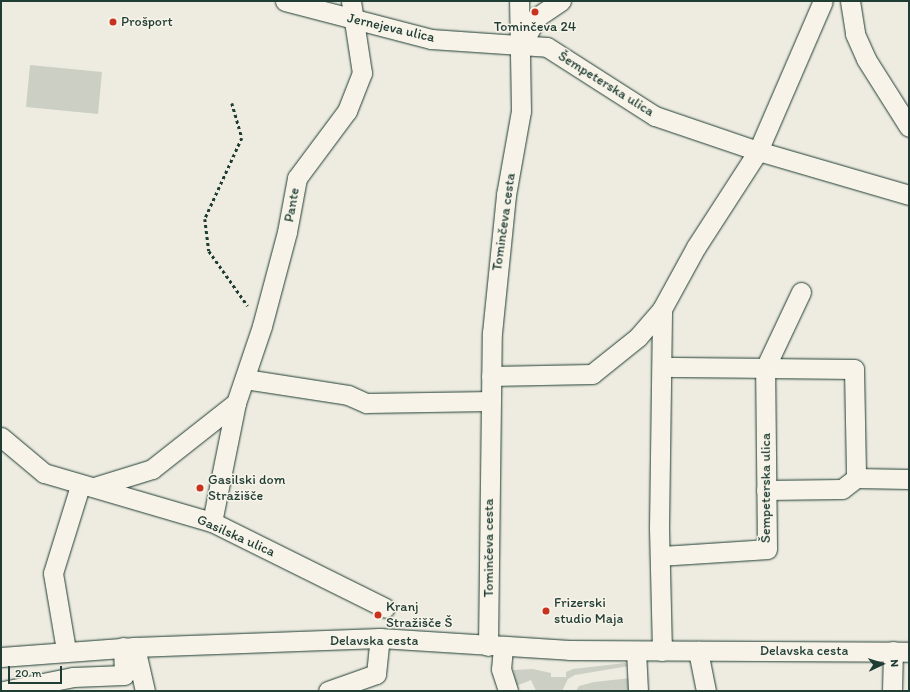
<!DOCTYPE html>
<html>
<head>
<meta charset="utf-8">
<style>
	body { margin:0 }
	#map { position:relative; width:910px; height:692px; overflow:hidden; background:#eeece1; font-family:Itim,sans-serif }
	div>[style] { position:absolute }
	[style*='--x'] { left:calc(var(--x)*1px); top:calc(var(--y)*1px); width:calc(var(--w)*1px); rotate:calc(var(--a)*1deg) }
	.green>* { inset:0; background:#cccfc4 }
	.path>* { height:2.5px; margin-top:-1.25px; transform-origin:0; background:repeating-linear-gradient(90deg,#1f3d34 0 3px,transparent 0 6px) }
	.roads { filter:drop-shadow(0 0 1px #1f3d34) drop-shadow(0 0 1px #1f3d34) }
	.minor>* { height:19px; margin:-9.5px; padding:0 9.5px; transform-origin:9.5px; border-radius:9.5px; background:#f7f3e8 }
	.dots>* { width:11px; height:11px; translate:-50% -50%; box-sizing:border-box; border:2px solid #f7f3e8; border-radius:50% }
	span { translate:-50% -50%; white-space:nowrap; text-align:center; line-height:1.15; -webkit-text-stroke:3px #f7f3e8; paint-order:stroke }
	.poi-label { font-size:14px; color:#1f3d34 }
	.left { translate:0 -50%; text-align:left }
	.street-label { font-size:14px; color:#1f3d34 }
	.frame { position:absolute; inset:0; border:2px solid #1f3d34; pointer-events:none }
	.north { position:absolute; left:862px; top:644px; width:40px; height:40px; -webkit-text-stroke:3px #f7f3e8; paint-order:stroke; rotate:86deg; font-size:11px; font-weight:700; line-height:16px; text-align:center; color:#1f3d34 }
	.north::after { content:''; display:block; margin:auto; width:14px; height:18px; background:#1f3d34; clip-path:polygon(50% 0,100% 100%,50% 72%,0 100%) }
	.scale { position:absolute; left:8px; top:666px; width:54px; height:18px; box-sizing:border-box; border:2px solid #1f3d34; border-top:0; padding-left:5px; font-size:12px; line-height:14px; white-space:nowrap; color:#1f3d34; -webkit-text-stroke:3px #f7f3e8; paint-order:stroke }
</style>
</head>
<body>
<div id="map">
	<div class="green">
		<i style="clip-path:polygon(30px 65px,102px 72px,98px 114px,26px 107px)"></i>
		<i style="clip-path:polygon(625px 663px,629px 666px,575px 675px,568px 679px,562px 691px,536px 691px,531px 680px,516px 686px,513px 670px,533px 669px,551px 673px,551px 677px,566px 677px,566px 672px,573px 669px)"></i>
		<i style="clip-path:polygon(631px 678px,632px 691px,576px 691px,579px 686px,594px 682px)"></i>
	</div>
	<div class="path">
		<i style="--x:232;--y:103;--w:36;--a:74"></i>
		<i style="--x:242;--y:138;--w:89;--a:114.6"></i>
		<i style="--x:205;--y:219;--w:32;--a:83"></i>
		<i style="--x:209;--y:251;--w:67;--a:54.7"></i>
	</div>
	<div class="roads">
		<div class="minor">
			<i style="--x:285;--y:1;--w:151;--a:14.6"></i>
			<i style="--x:431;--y:39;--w:116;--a:3.9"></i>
			<i style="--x:547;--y:47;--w:128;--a:32.6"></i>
			<i style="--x:655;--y:116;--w:109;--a:18.8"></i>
			<i style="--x:758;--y:151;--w:157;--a:16.2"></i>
			<i style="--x:850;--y:1;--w:33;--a:81"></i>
			<i style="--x:855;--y:34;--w:27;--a:66"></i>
			<i style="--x:866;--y:59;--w:80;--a:57.7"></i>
			<i style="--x:522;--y:44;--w:31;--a:-61"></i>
			<i style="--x:537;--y:17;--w:29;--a:-34"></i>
			<i style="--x:801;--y:292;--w:84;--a:115.3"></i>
			<i style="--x:765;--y:368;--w:89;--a:0.6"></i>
			<i style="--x:854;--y:369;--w:109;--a:88.9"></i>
			<i style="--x:491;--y:376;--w:101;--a:-1.1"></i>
			<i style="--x:592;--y:374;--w:59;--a:-38.8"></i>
			<i style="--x:638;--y:337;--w:37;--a:-49"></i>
			<i style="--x:245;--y:379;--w:104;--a:8.8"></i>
			<i style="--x:348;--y:395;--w:20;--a:24"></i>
			<i style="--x:366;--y:403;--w:125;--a:-0.9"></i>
			<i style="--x:1;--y:437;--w:56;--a:39.9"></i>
			<i style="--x:44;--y:473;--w:175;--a:16.3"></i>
			<i style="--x:212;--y:522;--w:193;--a:26.4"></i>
			<i style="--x:94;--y:487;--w:61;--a:-17.2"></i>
			<i style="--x:152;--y:469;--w:107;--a:-38.2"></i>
			<i style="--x:766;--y:490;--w:76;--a:-0.8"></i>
			<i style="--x:842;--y:489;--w:18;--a:-38"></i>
			<i style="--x:856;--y:478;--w:53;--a:1.1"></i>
			<i style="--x:212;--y:522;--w:121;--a:-78.6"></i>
			<i style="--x:236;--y:403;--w:81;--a:-71.3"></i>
			<i style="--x:262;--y:326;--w:97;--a:-75.1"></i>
			<i style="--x:287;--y:232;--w:55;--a:-79.5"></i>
			<i style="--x:297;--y:178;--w:84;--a:-53.3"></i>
			<i style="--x:347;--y:111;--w:41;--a:-68.5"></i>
			<i style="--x:362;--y:73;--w:73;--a:-98.7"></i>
			<i style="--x:660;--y:556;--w:107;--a:-3.7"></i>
			<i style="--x:767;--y:549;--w:181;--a:-90.6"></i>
			<i style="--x:765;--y:368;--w:103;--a:-179.4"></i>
			<i style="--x:488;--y:646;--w:313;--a:-89.3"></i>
			<i style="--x:492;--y:333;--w:139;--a:-84.2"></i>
			<i style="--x:506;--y:195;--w:85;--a:-79.9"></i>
			<i style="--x:521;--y:111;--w:110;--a:-91"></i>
			<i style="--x:135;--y:647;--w:45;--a:77.2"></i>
			<i style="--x:503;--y:647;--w:22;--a:95"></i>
			<i style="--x:501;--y:669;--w:23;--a:72"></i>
			<i style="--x:66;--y:650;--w:78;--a:-99.6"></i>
			<i style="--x:53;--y:573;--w:91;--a:-72.8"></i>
			<i style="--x:636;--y:651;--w:40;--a:87.1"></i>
			<i style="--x:662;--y:651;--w:123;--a:-91.4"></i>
			<i style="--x:659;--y:528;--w:219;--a:-89.2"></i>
			<i style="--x:662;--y:309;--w:71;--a:-61.3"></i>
			<i style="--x:696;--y:247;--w:114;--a:-57.1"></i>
			<i style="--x:758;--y:151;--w:163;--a:-66.6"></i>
			<i style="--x:698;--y:651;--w:41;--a:78.7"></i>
			<i style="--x:1;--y:657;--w:134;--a:-4.3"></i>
			<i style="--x:135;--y:647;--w:245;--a:-2.1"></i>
			<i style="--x:380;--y:638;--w:189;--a:3.6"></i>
			<i style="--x:569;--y:650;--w:340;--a:0.3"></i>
			<i style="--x:3;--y:691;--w:71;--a:-11.3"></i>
			<i style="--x:73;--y:677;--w:51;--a:-2.2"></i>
			<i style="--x:124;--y:675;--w:28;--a:-92"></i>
			<i style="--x:328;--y:691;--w:51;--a:-19.5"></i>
			<i style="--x:376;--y:674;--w:36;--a:-84"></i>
			<i style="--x:892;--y:691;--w:40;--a:-88.6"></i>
		</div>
	</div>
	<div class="dots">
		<i style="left:535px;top:12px;background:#c8321e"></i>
		<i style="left:113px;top:22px;background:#c8321e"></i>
		<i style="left:200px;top:488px;background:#c8321e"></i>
		<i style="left:546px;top:611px;background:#c8321e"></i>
		<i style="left:378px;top:615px;background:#c8321e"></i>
	</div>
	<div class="poi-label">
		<span class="left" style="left:121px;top:22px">Prošport</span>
		<span style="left:535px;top:27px">Tominčeva 24</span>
		<span class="left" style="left:208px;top:488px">Gasilski dom<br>Stražišče</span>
		<span class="left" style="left:554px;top:611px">Frizerski<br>studio Maja</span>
		<span class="left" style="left:386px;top:615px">Kranj<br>Stražišče Š</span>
	</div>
	<div class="street-label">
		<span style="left:391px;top:28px;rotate:13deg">Jernejeva ulica</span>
		<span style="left:606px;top:84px;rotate:32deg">Šempeterska ulica</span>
		<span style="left:292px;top:205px;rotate:-80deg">Pante</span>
		<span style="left:504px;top:222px;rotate:-82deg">Tominčeva cesta</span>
		<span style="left:766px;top:488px;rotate:-90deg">Šempeterska ulica</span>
		<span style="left:236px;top:536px;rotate:24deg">Gasilska ulica</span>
		<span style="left:489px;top:548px;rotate:-90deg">Tominčeva cesta</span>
		<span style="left:374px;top:641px">Delavska cesta</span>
		<span style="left:804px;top:651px">Delavska cesta</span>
	</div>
	<div class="frame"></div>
	<div class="north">N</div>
	<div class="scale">20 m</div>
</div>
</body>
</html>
